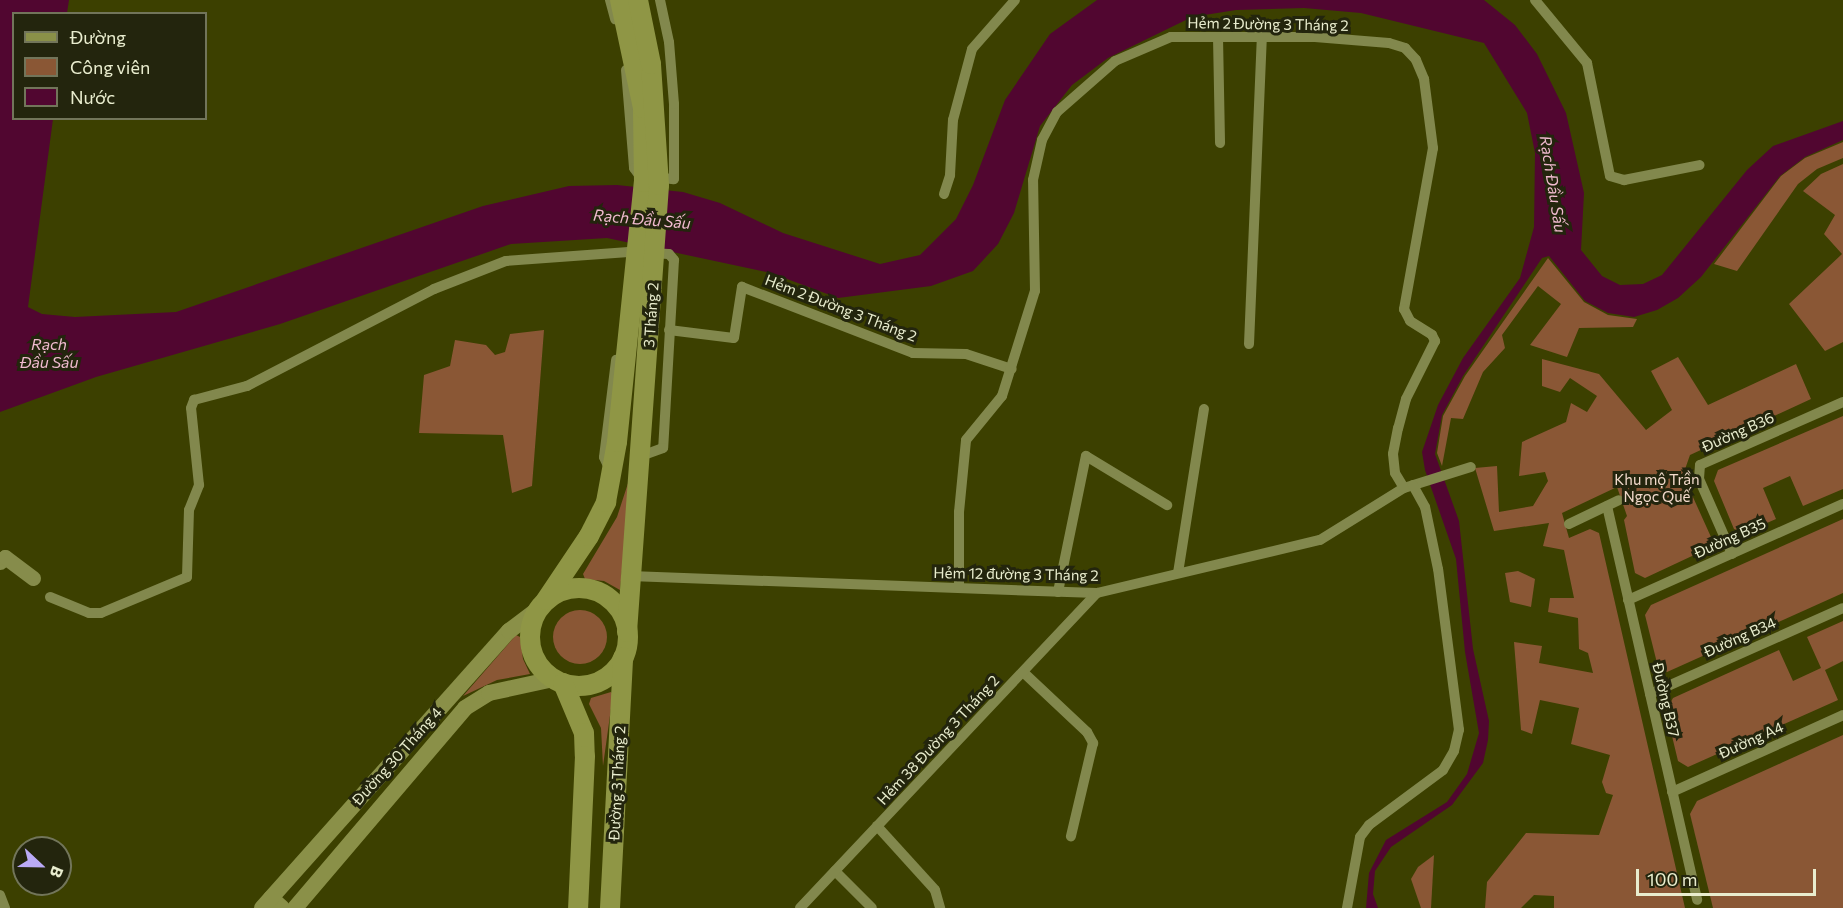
<!DOCTYPE html>
<html>
<head>
<meta charset="utf-8">
<style>
	body { margin:0 }
	#map { position:relative; width:1843px; height:908px; overflow:hidden; background:#3c4000; font-family:Commissioner,sans-serif }
	div>[style] { position:absolute }
	[style*='--x'] { left:calc(var(--x)*1px); top:calc(var(--y)*1px); width:calc(var(--w)*1px); rotate:calc(var(--a)*1deg) }
	.green>* { inset:0; background:#8a5735 }
	.round { border-radius:50% }
	.water>* { inset:0; background:#510630 }
	.street>* { height:10px; margin:-5px; padding:0 5px; transform-origin:5px; border-radius:5px; background:#82884d }
	.secondary>* { height:15px; margin:-7.5px; padding:0 7.5px; transform-origin:7.5px; border-radius:7.5px; background:#868c4b }
	.primary>* { height:16px; margin:-8px; padding:0 8px; transform-origin:8px; border-radius:8px; background:#8a9048 }
	.highway>* { height:20px; margin:-10px; padding:0 10px; transform-origin:10px; border-radius:10px; background:#8f9645 }
	.highway>.ring { margin:-10px; padding:0; box-sizing:content-box; background:none; border:20px solid #8f9645; border-radius:50% }
	span { translate:-50% -50%; white-space:nowrap; text-align:center; line-height:1.15; -webkit-text-stroke:6px #23250d; paint-order:stroke }
	.street-label { font-size:15px; color:#e9edce }
	.park-label { font-size:15px; color:#f2dacb }
	.water-label { font-size:16px; color:#f0bacf; font-style:italic }
	.legend { position:absolute; left:12px; top:12px; width:195px; height:108px; box-sizing:border-box; background:#23250d; border:2px solid #72755a; margin:0; padding:8px 10px; list-style:none; font-size:18px; color:#e9edce }
	.legend li { display:flex; align-items:center; gap:12px; height:30px }
	.legend b { width:30px; border:2px solid #72755a }
	.north { position:absolute; left:12px; top:836px; width:60px; height:60px; box-sizing:border-box; background:#23250d; border:2px solid #72755a; border-radius:50%; rotate:112deg; font-size:16px; font-weight:700; line-height:24px; text-align:center; color:#e9edce }
	.north::after { content:''; display:block; margin:auto; width:21px; height:27px; background:#baaaf6; clip-path:polygon(50% 0,100% 100%,50% 72%,0 100%) }
	.scale { position:absolute; left:1636px; top:869px; width:180px; height:27px; box-sizing:border-box; border:3px solid #e9edce; border-top:0; padding-left:8px; font-size:18px; line-height:21px; white-space:nowrap; color:#e9edce; -webkit-text-stroke:4px #23250d; paint-order:stroke }
</style>
</head>
<body>
<div id="map">
	<div class="green">
		<i style="clip-path:polygon(1843px 142px,1843px 158px,1817px 169px,1798px 184px,1737px 271px,1714px 264px,1781px 176px,1805px 158px)"></i>
		<i style="clip-path:polygon(1843px 164px,1843px 342px,1825px 351px,1789px 304px,1842px 254px,1824px 234px,1835px 215px,1803px 191px,1821px 174px)"></i>
		<i style="clip-path:polygon(1548px 258px,1584px 302px,1608px 315px,1637px 319px,1633px 327px,1579px 328px,1567px 357px,1530px 345px,1561px 304px,1538px 286px,1502px 335px,1505px 348px,1483px 372px,1463px 419px,1451px 418px,1442px 466px,1437px 453px,1443px 416px,1465px 376px)"></i>
		<i style="clip-path:polygon(544px 330px,532px 486px,512px 493px,503px 435px,419px 433px,424px 375px,450px 366px,455px 340px,486px 345px,495px 355px,505px 352px,510px 334px)"></i>
		<i style="clip-path:polygon(1678px 357px,1708px 405px,1796px 364px,1811px 399px,1690px 455px,1683px 475px,1711px 537px,1707px 549px,1645px 578px,1635px 573px,1624px 520px,1627px 516px,1617px 487px,1562px 513px,1569px 538px,1590px 529px,1599px 533px,1685px 908px,1554px 908px,1554px 896px,1534px 895px,1521px 908px,1485px 908px,1487px 882px,1526px 833px,1599px 835px,1613px 795px,1606px 793px,1602px 782px,1610px 755px,1571px 744px,1579px 708px,1540px 700px,1532px 734px,1521px 730px,1514px 642px,1542px 646px,1539px 663px,1593px 673px,1588px 653px,1579px 649px,1578px 618px,1548px 612px,1550px 598px,1574px 598px,1564px 550px,1543px 546px,1549px 523px,1494px 531px,1475px 468px,1497px 466px,1499px 512px,1533px 506px,1548px 481px,1545px 472px,1519px 476px,1522px 442px,1566px 422px,1571px 403px,1587px 412px,1597px 396px,1570px 378px,1560px 392px,1542px 386px,1542px 359px,1599px 374px,1646px 430px,1672px 410px,1651px 371px)"></i>
		<i style="clip-path:polygon(1843px 416px,1843px 489px,1803px 506px,1790px 476px,1763px 488px,1776px 519px,1744px 533px,1734px 529px,1714px 481px,1718px 470px)"></i>
		<i style="clip-path:polygon(632px 471px,620px 590px,604px 581px,585px 579px,583px 574px,617px 517px)"></i>
		<i style="clip-path:polygon(1843px 519px,1843px 593px,1667px 672px,1658px 667px,1645px 615px,1651px 605px)"></i>
		<i style="clip-path:polygon(1518px 571px,1535px 579px,1531px 607px,1510px 602px,1505px 573px)"></i>
		<i class="round" style="left:553px;top:610px;width:54px;height:54px"></i>
		<i style="clip-path:polygon(1843px 621px,1843px 661px,1825px 670px,1838px 700px,1688px 767px,1678px 761px,1666px 711px,1673px 698px,1779px 650px,1793px 681px,1821px 668px,1807px 637px)"></i>
		<i style="clip-path:polygon(516px 635px,520px 637px,523px 659px,530px 674px,497px 680px,463px 696px)"></i>
		<i style="clip-path:polygon(611px 692px,613px 694px,603px 766px,601px 728px,589px 704px,591px 698px)"></i>
		<i style="clip-path:polygon(1843px 735px,1843px 908px,1713px 908px,1690px 814px,1697px 801px)"></i>
		<i style="clip-path:polygon(1434px 855px,1431px 908px,1421px 908px,1411px 879px,1418px 867px)"></i>
	</div>
	<div class="water">
		<i style="clip-path:polygon(0 0,69px 0,67px 13px,14px 14px,14px 118px,53px 119px,28px 307px,42px 314px,75px 317px,176px 312px,483px 206px,569px 186px,617px 185px,683px 192px,720px 203px,783px 233px,880px 264px,920px 255px,956px 219px,973px 185px,1005px 100px,1050px 34px,1097px 0,1484px 0,1515px 25px,1537px 54px,1566px 113px,1584px 193px,1581px 250px,1602px 276px,1620px 285px,1643px 284px,1662px 275px,1747px 170px,1773px 146px,1843px 121px,1843px 140px,1805px 157px,1780px 176px,1701px 277px,1678px 298px,1657px 310px,1634px 317px,1608px 313px,1585px 301px,1549px 256px,1542px 258px,1463px 376px,1442px 415px,1435px 454px,1459px 521px,1473px 649px,1489px 721px,1488px 740px,1483px 763px,1452px 805px,1391px 847px,1375px 871px,1373px 894px,1378px 908px,1366px 908px,1369px 873px,1386px 840px,1447px 802px,1467px 774px,1479px 733px,1465px 652px,1456px 559px,1425px 470px,1422px 452px,1438px 405px,1463px 358px,1520px 278px,1534px 227px,1535px 153px,1527px 113px,1484px 43px,1361px 13px,1304px 8px,1236px 10px,1192px 17px,1108px 58px,1072px 85px,1040px 126px,1014px 213px,998px 244px,973px 271px,931px 286px,838px 298px,771px 273px,607px 238px,511px 244px,280px 324px,96px 377px,0 412px)"></i>
	</div>
	<div class="street">
		<i style="--x:610;--y:0;--w:20;--a:75"></i>
		<i style="--x:1535;--y:0;--w:82;--a:50.5"></i>
		<i style="--x:1587;--y:63;--w:115;--a:78.5"></i>
		<i style="--x:1610;--y:176;--w:15;--a:16"></i>
		<i style="--x:1624;--y:180;--w:77;--a:-11.2"></i>
		<i style="--x:1218;--y:37;--w:106;--a:88.9"></i>
		<i style="--x:626;--y:70;--w:98;--a:85.3"></i>
		<i style="--x:634;--y:168;--w:9;--a:54"></i>
		<i style="--x:639;--y:175;--w:35;--a:7"></i>
		<i style="--x:674;--y:179;--w:75;--a:-90"></i>
		<i style="--x:674;--y:104;--w:62;--a:-94.6"></i>
		<i style="--x:669;--y:42;--w:43;--a:-102.1"></i>
		<i style="--x:944;--y:194;--w:20;--a:-72"></i>
		<i style="--x:950;--y:175;--w:55;--a:-86.9"></i>
		<i style="--x:953;--y:120;--w:73;--a:-75"></i>
		<i style="--x:972;--y:49;--w:65;--a:-48.7"></i>
		<i style="--x:669;--y:330;--w:65;--a:7"></i>
		<i style="--x:734;--y:338;--w:52;--a:-81.1"></i>
		<i style="--x:742;--y:287;--w:183;--a:21.1"></i>
		<i style="--x:913;--y:353;--w:53;--a:1.1"></i>
		<i style="--x:966;--y:354;--w:48;--a:18.1"></i>
		<i style="--x:1249;--y:344;--w:307;--a:-87.6"></i>
		<i style="--x:610;--y:470;--w:14;--a:-115"></i>
		<i style="--x:604;--y:457;--w:98;--a:-82.9"></i>
		<i style="--x:1607;--y:506;--w:404;--a:77.1"></i>
		<i style="--x:1569;--y:524;--w:55;--a:-25.6"></i>
		<i style="--x:1732;--y:554;--w:82;--a:-113.7"></i>
		<i style="--x:1699;--y:479;--w:14;--a:-86"></i>
		<i style="--x:1700;--y:465;--w:156;--a:-23.8"></i>
		<i style="--x:1178;--y:573;--w:166;--a:-81"></i>
		<i style="--x:630;--y:576;--w:467;--a:2.1"></i>
		<i style="--x:1097;--y:593;--w:229;--a:-13.4"></i>
		<i style="--x:1320;--y:540;--w:99;--a:-31.8"></i>
		<i style="--x:1404;--y:488;--w:70;--a:-17.4"></i>
		<i style="--x:959;--y:588;--w:76;--a:-90"></i>
		<i style="--x:959;--y:512;--w:72;--a:-84.4"></i>
		<i style="--x:966;--y:440;--w:57;--a:-50.7"></i>
		<i style="--x:1002;--y:396;--w:110;--a:-72.6"></i>
		<i style="--x:1035;--y:291;--w:111;--a:-91"></i>
		<i style="--x:1033;--y:180;--w:41;--a:-77.3"></i>
		<i style="--x:1042;--y:140;--w:32;--a:-62"></i>
		<i style="--x:1057;--y:112;--w:77;--a:-41.3"></i>
		<i style="--x:1115;--y:61;--w:61;--a:-23.2"></i>
		<i style="--x:1171;--y:37;--w:144;--a:0"></i>
		<i style="--x:1315;--y:37;--w:74;--a:4.6"></i>
		<i style="--x:1389;--y:43;--w:17;--a:17"></i>
		<i style="--x:1405;--y:48;--w:16;--a:47"></i>
		<i style="--x:1416;--y:60;--w:21;--a:67"></i>
		<i style="--x:1424;--y:79;--w:70;--a:82.6"></i>
		<i style="--x:1433;--y:148;--w:164;--a:100.2"></i>
		<i style="--x:1404;--y:309;--w:13;--a:63"></i>
		<i style="--x:1410;--y:321;--w:26;--a:32"></i>
		<i style="--x:1432;--y:335;--w:7;--a:63"></i>
		<i style="--x:1435;--y:341;--w:65;--a:116.6"></i>
		<i style="--x:1406;--y:399;--w:30;--a:105"></i>
		<i style="--x:1398;--y:428;--w:26;--a:101"></i>
		<i style="--x:1393;--y:454;--w:19;--a:84"></i>
		<i style="--x:1395;--y:473;--w:17;--a:59"></i>
		<i style="--x:1058;--y:592;--w:139;--a:-78.4"></i>
		<i style="--x:1086;--y:456;--w:95;--a:31.2"></i>
		<i style="--x:50;--y:597;--w:42;--a:22.3"></i>
		<i style="--x:89;--y:613;--w:12;--a:0"></i>
		<i style="--x:101;--y:613;--w:93;--a:-22.7"></i>
		<i style="--x:187;--y:577;--w:67;--a:-88.3"></i>
		<i style="--x:189;--y:510;--w:27;--a:-68"></i>
		<i style="--x:199;--y:485;--w:77;--a:-95.9"></i>
		<i style="--x:191;--y:408;--w:9;--a:-69"></i>
		<i style="--x:194;--y:400;--w:55;--a:-14.8"></i>
		<i style="--x:247;--y:386;--w:211;--a:-27.4"></i>
		<i style="--x:434;--y:289;--w:77;--a:-21.3"></i>
		<i style="--x:506;--y:261;--w:123;--a:-4.2"></i>
		<i style="--x:629;--y:252;--w:40;--a:2.9"></i>
		<i style="--x:669;--y:254;--w:8;--a:50"></i>
		<i style="--x:674;--y:260;--w:188;--a:93.3"></i>
		<i style="--x:663;--y:448;--w:23;--a:160"></i>
		<i style="--x:1628;--y:600;--w:235;--a:-24.1"></i>
		<i style="--x:1023;--y:672;--w:88;--a:43.2"></i>
		<i style="--x:1087;--y:732;--w:13;--a:61"></i>
		<i style="--x:1093;--y:743;--w:96;--a:103.3"></i>
		<i style="--x:1650;--y:694;--w:211;--a:-24"></i>
		<i style="--x:1672;--y:792;--w:188;--a:-24.2"></i>
		<i style="--x:877;--y:826;--w:86;--a:47.8"></i>
		<i style="--x:935;--y:890;--w:19;--a:74"></i>
		<i style="--x:835;--y:871;--w:52;--a:45"></i>
		<i style="--x:0;--y:895;--w:14;--a:69"></i>
		<i style="--x:800;--y:908;--w:433;--a:-46.7"></i>
		<i style="--x:1347;--y:908;--w:72;--a:-79.6"></i>
		<i style="--x:1360;--y:837;--w:15;--a:-53"></i>
		<i style="--x:1369;--y:825;--w:92;--a:-36.6"></i>
		<i style="--x:1443;--y:770;--w:22;--a:-60"></i>
		<i style="--x:1454;--y:751;--w:22;--a:-77"></i>
		<i style="--x:1459;--y:730;--w:162;--a:-97.4"></i>
		<i style="--x:1438;--y:569;--w:63;--a:-101.8"></i>
		<i style="--x:1425;--y:507;--w:25;--a:-119"></i>
	</div>
	<div class="secondary">
		<i style="--x:0;--y:562;--w:7;--a:-45"></i>
		<i style="--x:5;--y:557;--w:35;--a:37"></i>
	</div>
	<div class="primary">
		<i style="--x:271;--y:898;--w:15;--a:42"></i>
		<i style="--x:262;--y:908;--w:371;--a:-48.3"></i>
		<i style="--x:509;--y:631;--w:35;--a:-37"></i>
		<i style="--x:295;--y:908;--w:262;--a:-49.6"></i>
		<i style="--x:465;--y:708;--w:28;--a:-32"></i>
		<i style="--x:489;--y:693;--w:66;--a:-12.2"></i>
	</div>
	<div class="highway">
		<i class="ring" style="left:530px;top:588px;width:78px;height:78px"></i>
		<i style="--x:546;--y:600;--w:77;--a:-56.1"></i>
		<i style="--x:589;--y:536;--w:38;--a:-63"></i>
		<i style="--x:606;--y:502;--w:61;--a:-79.6"></i>
		<i style="--x:617;--y:442;--w:261;--a:-84.1"></i>
		<i style="--x:644;--y:182;--w:74;--a:-90.8"></i>
		<i style="--x:643;--y:108;--w:110;--a:-102"></i>
		<i style="--x:627;--y:632;--w:448;--a:-85.9"></i>
		<i style="--x:659;--y:185;--w:121;--a:-93.8"></i>
		<i style="--x:651;--y:64;--w:65;--a:-101.5"></i>
		<i style="--x:563;--y:683;--w:54;--a:67.2"></i>
		<i style="--x:584;--y:733;--w:23;--a:88"></i>
		<i style="--x:585;--y:756;--w:152;--a:92.6"></i>
		<i style="--x:610;--y:908;--w:251;--a:-87"></i>
	</div>
	<div class="street-label">
		<span style="left:1268px;top:24px;rotate:1deg">Hẻm 2 Đường 3 Tháng 2</span>
		<span style="left:841px;top:308px;rotate:21deg">Hẻm 2 Đường 3 Tháng 2</span>
		<span style="left:651px;top:315px;rotate:-86deg">3 Tháng 2</span>
		<span style="left:1738px;top:432px;rotate:-24deg">Đường B36</span>
		<span style="left:1730px;top:538px;rotate:-24deg">Đường B35</span>
		<span style="left:1016px;top:574px;rotate:1deg">Hẻm 12 đường 3 Tháng 2</span>
		<span style="left:1740px;top:637px;rotate:-24deg">Đường B34</span>
		<span style="left:1666px;top:700px;rotate:77deg">Đường B37</span>
		<span style="left:938px;top:740px;rotate:-47deg">Hẻm 38 Đường 3 Tháng 2</span>
		<span style="left:1751px;top:740px;rotate:-24deg">Đường A4</span>
		<span style="left:397px;top:756px;rotate:-48deg">Đường 30 Tháng 4</span>
		<span style="left:617px;top:783px;rotate:-87deg">Đường 3 Tháng 2</span>
	</div>
	<div class="park-label">
		<span style="left:1657px;top:488px">Khu mộ Trần<br>Ngọc Quế</span>
	</div>
	<div class="water-label">
		<span style="left:1553px;top:184px;rotate:81deg">Rạch Đầu Sấu</span>
		<span style="left:642px;top:219px;rotate:5deg">Rạch Đầu Sấu</span>
		<span style="left:49px;top:353px">Rạch<br>Đầu Sấu</span>
	</div>
	<ul class="legend">
	<li><b style="height:8px;background:#8a9048"></b>Đường</li>
	<li><b style="height:16px;background:#8a5735"></b>Công viên</li>
	<li><b style="height:16px;background:#510630"></b>Nước</li>
	</ul>
	<div class="north">B</div>
	<div class="scale">100 m</div>
</div>
</body>
</html>
